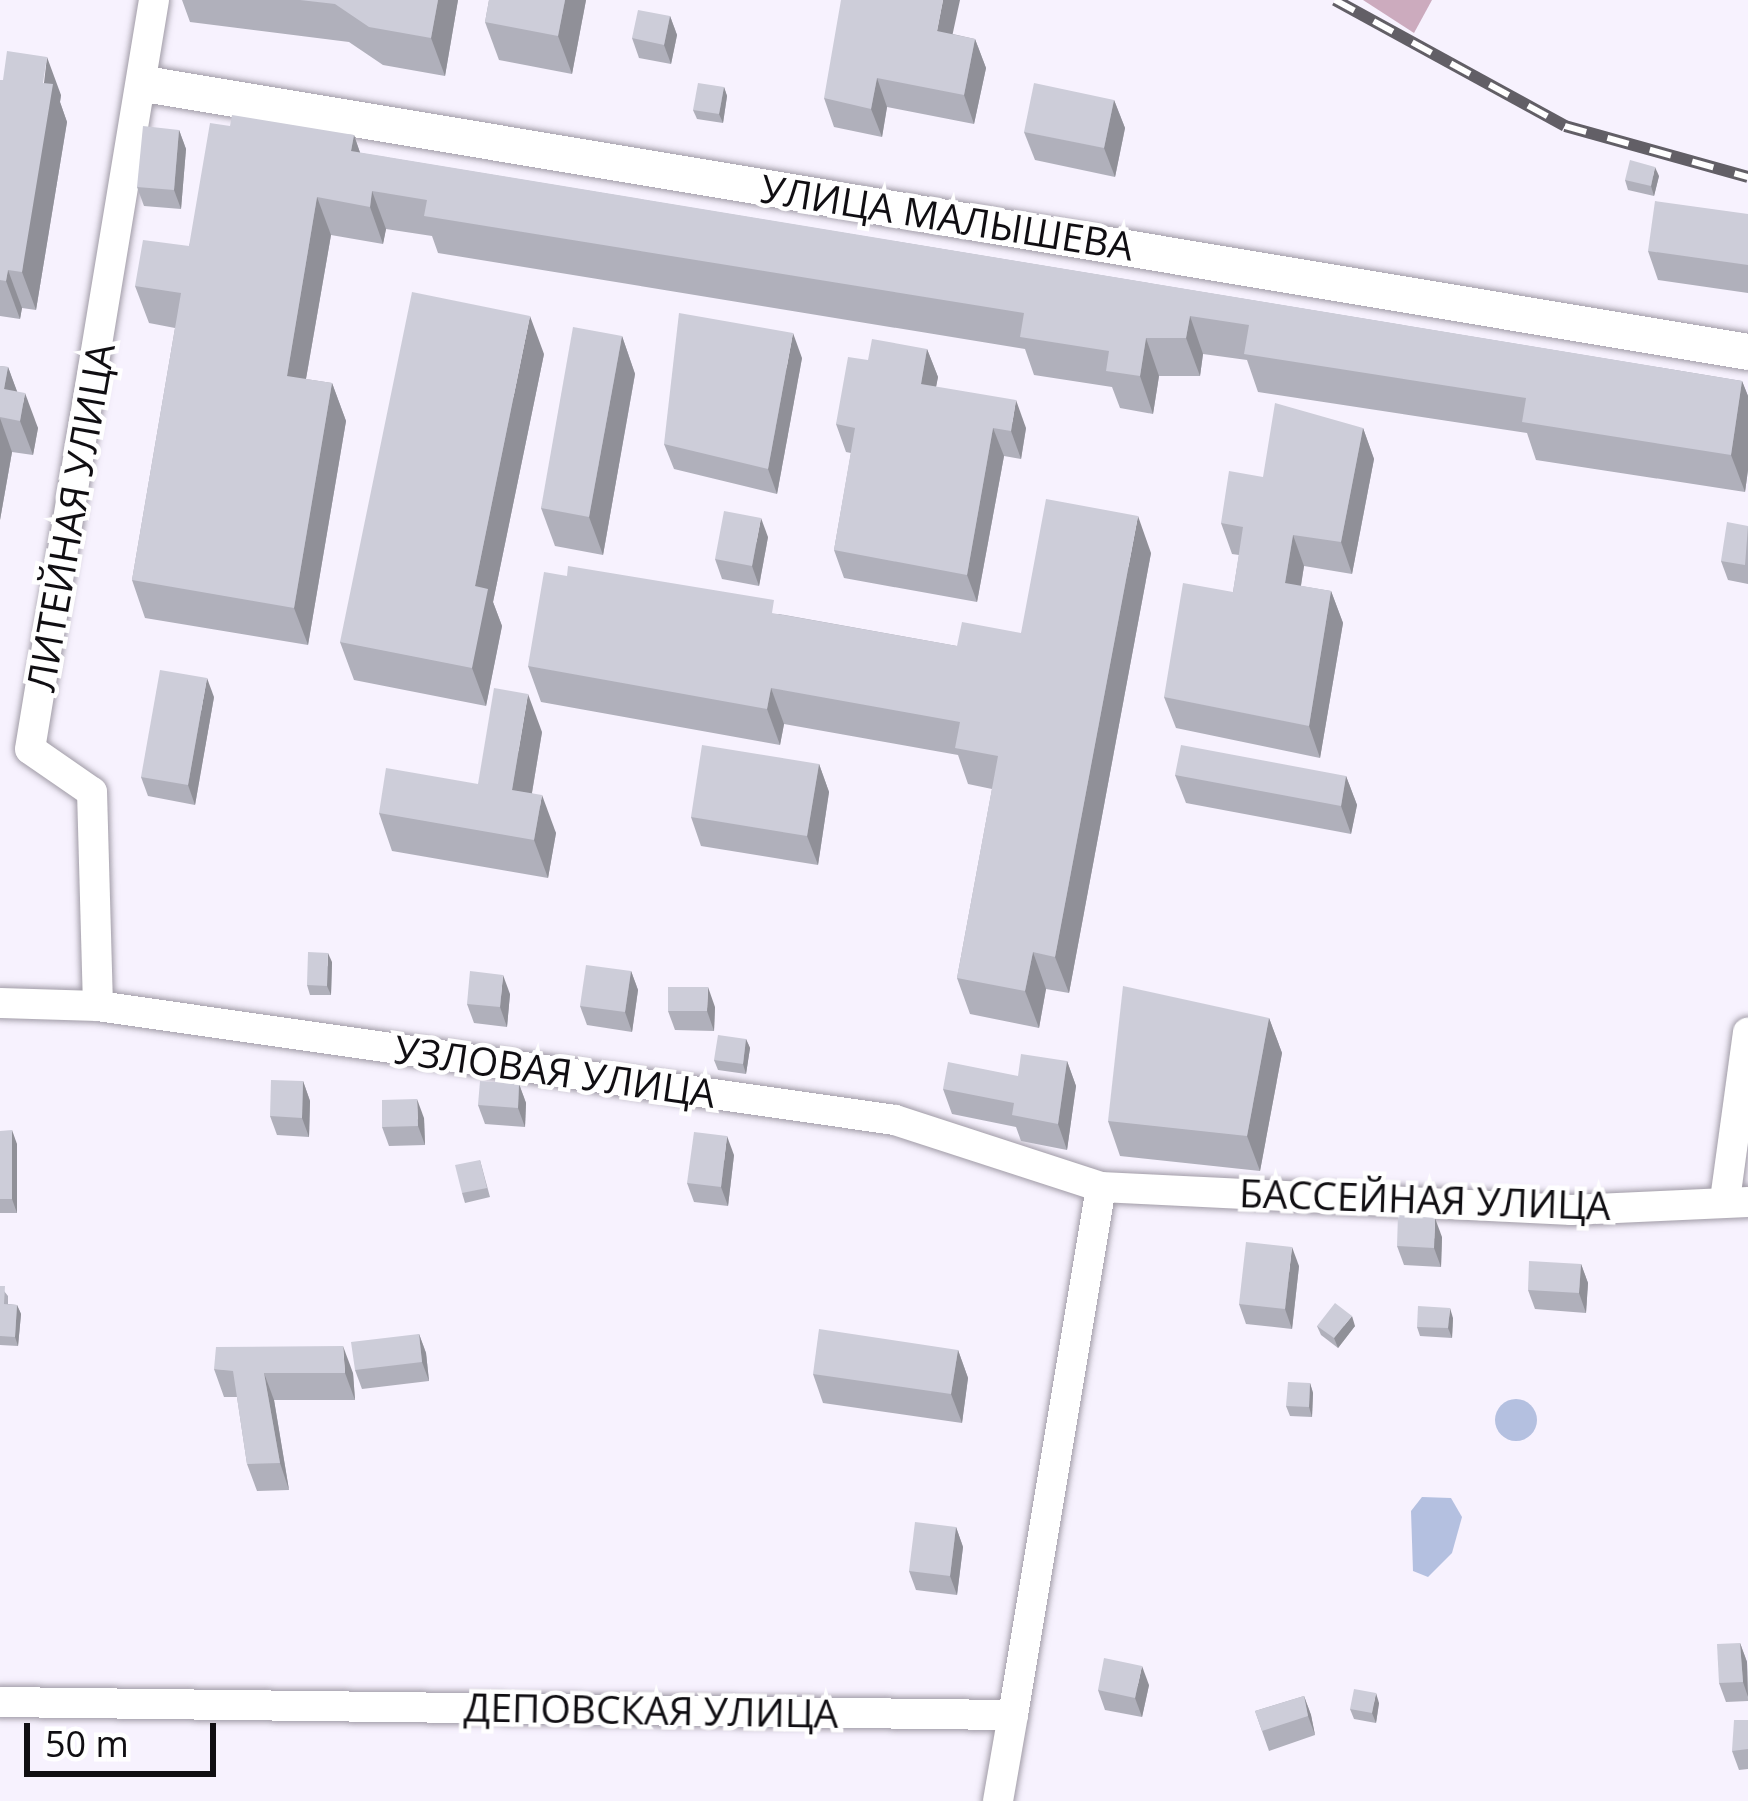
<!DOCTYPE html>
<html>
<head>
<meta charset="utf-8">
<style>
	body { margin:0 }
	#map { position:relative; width:1748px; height:1801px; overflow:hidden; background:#f7f2fe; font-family:"Open Sans",sans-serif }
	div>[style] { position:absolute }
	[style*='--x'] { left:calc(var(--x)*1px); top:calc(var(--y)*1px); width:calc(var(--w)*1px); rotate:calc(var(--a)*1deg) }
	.forest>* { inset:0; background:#ccabbe }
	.water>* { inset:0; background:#b4c0e0 }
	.round { border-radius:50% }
	.roads { filter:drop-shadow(0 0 3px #a09ba6) drop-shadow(0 0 3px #a09ba6) }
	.minor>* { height:30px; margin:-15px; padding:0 15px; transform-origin:15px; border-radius:15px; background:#fff }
	.tertiary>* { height:36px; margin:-18px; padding:0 18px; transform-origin:18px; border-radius:18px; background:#fff }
	.rail>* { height:12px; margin-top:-6px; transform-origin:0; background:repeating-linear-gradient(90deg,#fff 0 22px,#625f66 0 44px); box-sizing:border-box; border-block:3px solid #625f66 }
	.wall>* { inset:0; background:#b0b0bb }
	.shaded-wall>* { inset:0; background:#909098 }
	.building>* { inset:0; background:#cdcdd9 }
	span { translate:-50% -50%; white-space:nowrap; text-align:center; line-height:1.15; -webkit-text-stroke:9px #fff; paint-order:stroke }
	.street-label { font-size:39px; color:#100e12 }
	.scale { position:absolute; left:24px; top:1723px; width:192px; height:54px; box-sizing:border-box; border:6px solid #100e12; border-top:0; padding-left:15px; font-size:36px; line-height:42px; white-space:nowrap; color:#100e12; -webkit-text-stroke:9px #fff; paint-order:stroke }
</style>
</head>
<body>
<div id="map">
	<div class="forest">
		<i style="clip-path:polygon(1363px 0,1432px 0,1414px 33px)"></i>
	</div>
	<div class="water">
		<i class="round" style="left:1495px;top:1399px;width:42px;height:42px"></i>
		<i style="clip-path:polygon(1422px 1497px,1451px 1498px,1462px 1517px,1452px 1553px,1428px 1577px,1413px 1571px,1411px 1511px)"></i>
	</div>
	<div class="roads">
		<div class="minor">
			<i style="--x:0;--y:1003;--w:98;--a:1.8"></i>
			<i style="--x:98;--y:1006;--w:805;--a:8.14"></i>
			<i style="--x:895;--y:1120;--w:217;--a:18"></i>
			<i style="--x:1101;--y:1187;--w:471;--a:2.8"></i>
			<i style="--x:1571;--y:1210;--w:177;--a:-2.6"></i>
			<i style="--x:98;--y:1006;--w:214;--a:-91.6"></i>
			<i style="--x:92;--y:792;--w:75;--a:-145.3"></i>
			<i style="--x:30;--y:749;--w:759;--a:-80.6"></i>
			<i style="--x:1725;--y:1200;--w:169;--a:-82.2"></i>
			<i style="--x:0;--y:1702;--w:1013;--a:0.74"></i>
			<i style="--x:1013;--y:1715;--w:535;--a:-80.54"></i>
			<i style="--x:998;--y:1801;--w:87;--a:-80.1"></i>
		</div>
		<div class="tertiary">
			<i style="--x:145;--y:84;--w:1625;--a:9.49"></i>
		</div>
	</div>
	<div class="rail">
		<i style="--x:1335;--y:0;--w:262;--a:28.7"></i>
		<i style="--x:1565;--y:126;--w:190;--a:15.6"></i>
	</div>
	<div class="wall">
		<i style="clip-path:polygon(182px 0,458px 0,445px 76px,383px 65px,349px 42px,190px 22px)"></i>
		<i style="clip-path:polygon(489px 0,586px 0,572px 74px,499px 60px,485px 22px)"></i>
		<i style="clip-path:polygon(670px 16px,677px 35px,671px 64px,639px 58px,632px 38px)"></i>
		<i style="clip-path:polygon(953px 34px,975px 39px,986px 68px,974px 124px,887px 107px,882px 137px,834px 127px,824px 98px)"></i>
		<i style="clip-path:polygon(0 80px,61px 95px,60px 102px,67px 122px,36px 310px,22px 308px,20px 319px,0 316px)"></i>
		<i style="clip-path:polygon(724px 87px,727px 96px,723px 123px,697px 119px,693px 110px)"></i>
		<i style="clip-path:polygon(1114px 100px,1125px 128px,1115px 177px,1035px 160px,1024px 132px)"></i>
		<i style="clip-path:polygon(230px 126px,354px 135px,360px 153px,1742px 381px,1748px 396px,1748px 470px,1745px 492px,1536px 460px,1527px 433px,1258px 392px,1247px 360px,1203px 354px,1200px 376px,1159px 376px,1153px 414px,1120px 408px,1112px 387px,1034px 375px,1025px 349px,438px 253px,432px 236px,386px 229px,383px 244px,331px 235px,306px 379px,332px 383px,346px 421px,308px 645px,145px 618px,132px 580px,175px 328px,149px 323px,135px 286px,189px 246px)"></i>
		<i style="clip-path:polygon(179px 130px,186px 149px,181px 209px,144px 206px,137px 187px)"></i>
		<i style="clip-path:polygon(1659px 176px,1654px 196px,1628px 190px,1625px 180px)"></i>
		<i style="clip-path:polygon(1748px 214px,1748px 293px,1658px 280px,1648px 251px)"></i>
		<i style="clip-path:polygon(622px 336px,635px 374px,603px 555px,555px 546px,541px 508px)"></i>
		<i style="clip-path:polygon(927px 349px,938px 377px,936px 387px,1026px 428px,1021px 459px,1004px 456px,977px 602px,844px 578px,834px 550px,851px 453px,846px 452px,836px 424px,868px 360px)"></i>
		<i style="clip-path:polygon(544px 354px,493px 602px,502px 626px,486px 706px,354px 680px,340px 642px)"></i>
		<i style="clip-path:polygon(802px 358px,777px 494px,674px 469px,664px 444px)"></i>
		<i style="clip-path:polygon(0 366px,8px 367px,17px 392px,38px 428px,33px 455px,12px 452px,0 520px)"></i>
		<i style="clip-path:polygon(1363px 428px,1374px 459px,1352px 574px,1304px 566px,1301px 586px,1331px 591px,1343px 623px,1320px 758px,1176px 728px,1164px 697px,1233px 592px,1239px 555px,1232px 554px,1221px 523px,1263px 477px)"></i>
		<i style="clip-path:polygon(1748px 526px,1748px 584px,1728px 580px,1721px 561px)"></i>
		<i style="clip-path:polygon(768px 537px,759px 586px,722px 579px,715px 559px)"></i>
		<i style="clip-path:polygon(1151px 553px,1069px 993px,1046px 989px,1039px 1028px,970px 1014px,957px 978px,992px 789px,968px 784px,958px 755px,784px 724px,780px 745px,541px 702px,528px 666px,779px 614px,957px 646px,1021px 633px)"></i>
		<i style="clip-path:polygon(214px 697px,195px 805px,148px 796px,141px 777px)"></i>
		<i style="clip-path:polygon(542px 732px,532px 793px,556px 833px,548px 878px,392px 851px,379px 813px,478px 784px)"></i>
		<i style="clip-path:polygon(819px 764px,829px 792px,818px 865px,701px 846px,691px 817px)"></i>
		<i style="clip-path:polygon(1175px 775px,1346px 776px,1357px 805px,1351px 834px,1186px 803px)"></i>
		<i style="clip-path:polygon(332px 962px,331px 995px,310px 995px,307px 985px)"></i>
		<i style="clip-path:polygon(631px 971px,638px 990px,632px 1032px,587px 1025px,580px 1006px)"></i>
		<i style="clip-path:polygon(510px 994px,507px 1027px,474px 1023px,467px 1004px)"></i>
		<i style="clip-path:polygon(715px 1007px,714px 1031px,675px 1030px,668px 1011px)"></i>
		<i style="clip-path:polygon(1269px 1018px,1282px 1053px,1260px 1171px,1120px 1156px,1108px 1121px)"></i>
		<i style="clip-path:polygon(746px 1039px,750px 1048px,746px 1074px,718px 1070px,714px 1060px)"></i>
		<i style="clip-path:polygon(1067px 1061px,1076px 1086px,1067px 1150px,1021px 1141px,1016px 1127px,952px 1114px,943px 1089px,1018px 1076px)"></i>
		<i style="clip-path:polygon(303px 1081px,310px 1101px,309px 1137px,277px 1135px,270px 1116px)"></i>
		<i style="clip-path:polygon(519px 1084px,526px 1103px,525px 1127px,485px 1124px,478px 1105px)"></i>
		<i style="clip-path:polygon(424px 1118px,425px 1145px,389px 1146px,382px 1127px)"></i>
		<i style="clip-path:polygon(0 1131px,17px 1144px,17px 1213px,0 1213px)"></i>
		<i style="clip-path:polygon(734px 1155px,728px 1206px,694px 1202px,687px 1183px)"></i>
		<i style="clip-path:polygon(480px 1160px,490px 1197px,465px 1203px,462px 1193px)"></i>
		<i style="clip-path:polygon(1442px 1237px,1441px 1267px,1404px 1265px,1397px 1246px)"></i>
		<i style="clip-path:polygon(1581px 1264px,1588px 1283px,1586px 1313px,1535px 1309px,1528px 1290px)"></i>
		<i style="clip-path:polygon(1299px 1266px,1292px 1329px,1246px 1324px,1239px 1304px)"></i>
		<i style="clip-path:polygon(0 1286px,8px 1296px,8px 1304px,17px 1305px,21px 1314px,18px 1346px,0 1345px)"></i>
		<i style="clip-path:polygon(1453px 1318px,1452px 1338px,1420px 1336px,1417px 1327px)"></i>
		<i style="clip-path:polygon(1317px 1326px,1355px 1326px,1338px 1348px,1321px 1335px)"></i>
		<i style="clip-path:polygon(419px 1334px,426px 1353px,429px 1381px,362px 1389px,355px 1370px)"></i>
		<i style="clip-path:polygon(958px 1350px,968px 1378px,962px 1423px,823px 1403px,813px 1374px)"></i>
		<i style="clip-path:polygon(214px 1369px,353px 1373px,355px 1400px,274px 1400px,289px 1490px,257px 1491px,247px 1464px,237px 1397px,224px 1397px)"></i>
		<i style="clip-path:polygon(1310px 1383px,1313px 1393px,1312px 1417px,1290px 1416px,1286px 1406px)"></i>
		<i style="clip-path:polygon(956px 1527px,963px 1547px,957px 1595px,916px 1590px,909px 1571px)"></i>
		<i style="clip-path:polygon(1740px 1643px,1747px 1662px,1748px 1701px,1726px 1702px,1719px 1683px)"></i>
		<i style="clip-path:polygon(1149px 1685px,1142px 1717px,1105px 1710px,1098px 1690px)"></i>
		<i style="clip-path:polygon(1304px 1696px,1311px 1715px,1315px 1735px,1269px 1751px,1255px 1711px)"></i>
		<i style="clip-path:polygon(1379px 1703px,1376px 1723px,1354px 1719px,1350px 1709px)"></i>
		<i style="clip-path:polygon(1748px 1720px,1748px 1769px,1739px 1770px,1732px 1751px)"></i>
	</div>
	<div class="shaded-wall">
		<i style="clip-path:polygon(438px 0,458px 0,445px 76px,431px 38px)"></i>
		<i style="clip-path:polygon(565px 0,586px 0,572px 74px,558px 36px)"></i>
		<i style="clip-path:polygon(943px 0,960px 0,947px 60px,937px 31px)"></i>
		<i style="clip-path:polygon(670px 16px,677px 35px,671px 64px,664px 45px)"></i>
		<i style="clip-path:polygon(975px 39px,986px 68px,974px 124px,964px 95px)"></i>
		<i style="clip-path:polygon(47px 57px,61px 95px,60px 102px,67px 122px,36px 310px,22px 272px)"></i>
		<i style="clip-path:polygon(877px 78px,887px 107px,882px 137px,871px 109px)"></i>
		<i style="clip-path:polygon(724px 87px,727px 96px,723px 123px,719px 114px)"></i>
		<i style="clip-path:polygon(1114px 100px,1125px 128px,1115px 177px,1104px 148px)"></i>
		<i style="clip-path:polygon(179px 130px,186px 149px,181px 209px,174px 190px)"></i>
		<i style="clip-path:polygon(354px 135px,367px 173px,351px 151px)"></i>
		<i style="clip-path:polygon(1655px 167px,1659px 176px,1654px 196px,1651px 186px)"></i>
		<i style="clip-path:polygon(372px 191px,386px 229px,383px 244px,370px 207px)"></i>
		<i style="clip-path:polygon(317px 197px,331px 235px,300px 413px,287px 376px)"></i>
		<i style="clip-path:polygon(8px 270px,22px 308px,20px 319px,6px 281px)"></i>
		<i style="clip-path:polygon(530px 316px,544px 354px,493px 602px,502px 626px,486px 706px,472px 668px,475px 586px)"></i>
		<i style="clip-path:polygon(1190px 316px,1203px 354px,1200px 376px,1186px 338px)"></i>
		<i style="clip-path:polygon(793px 333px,802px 358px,777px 494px,768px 469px)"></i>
		<i style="clip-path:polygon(622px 336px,635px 374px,603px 555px,589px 517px)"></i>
		<i style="clip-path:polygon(1146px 338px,1159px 376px,1153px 414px,1140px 376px)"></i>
		<i style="clip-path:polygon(927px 349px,938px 377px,931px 412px,921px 384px)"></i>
		<i style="clip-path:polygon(8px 367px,21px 402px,4px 389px)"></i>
		<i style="clip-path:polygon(1742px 381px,1748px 396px,1748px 470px,1745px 492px,1731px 455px)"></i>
		<i style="clip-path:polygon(332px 383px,346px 421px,308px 645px,294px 608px)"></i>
		<i style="clip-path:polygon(25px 393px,38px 428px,33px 455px,20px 421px)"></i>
		<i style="clip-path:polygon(1016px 400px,1026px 428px,1021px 459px,1011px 431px)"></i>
		<i style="clip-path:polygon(0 418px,12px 452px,0 520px)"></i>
		<i style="clip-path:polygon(993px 428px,1004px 456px,977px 602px,967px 575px)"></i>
		<i style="clip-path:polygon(1363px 428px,1374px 459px,1352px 574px,1341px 542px)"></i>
		<i style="clip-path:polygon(1138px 516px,1151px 553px,1069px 993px,1055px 957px)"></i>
		<i style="clip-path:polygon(761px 518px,768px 537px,759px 586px,752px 566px)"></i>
		<i style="clip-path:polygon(1293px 535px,1304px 566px,1296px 615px,1285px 583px)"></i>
		<i style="clip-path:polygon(1331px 591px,1343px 623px,1320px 758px,1309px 726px)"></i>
		<i style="clip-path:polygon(207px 678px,214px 697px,195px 805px,188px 785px)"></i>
		<i style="clip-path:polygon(771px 688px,784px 724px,780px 745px,767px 709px)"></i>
		<i style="clip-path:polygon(528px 694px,542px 732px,526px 828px,512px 790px)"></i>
		<i style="clip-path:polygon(819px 764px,829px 792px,818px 865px,807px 836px)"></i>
		<i style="clip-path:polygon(1346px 776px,1357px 805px,1351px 834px,1341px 806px)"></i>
		<i style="clip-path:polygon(542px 795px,556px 833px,548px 878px,534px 840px)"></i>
		<i style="clip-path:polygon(1033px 952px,1046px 989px,1039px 1028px,1025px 991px)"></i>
		<i style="clip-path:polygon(328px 953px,332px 962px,331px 995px,327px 986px)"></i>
		<i style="clip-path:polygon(631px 971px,638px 990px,632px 1032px,625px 1012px)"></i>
		<i style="clip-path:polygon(503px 975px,510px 994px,507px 1027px,500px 1007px)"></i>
		<i style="clip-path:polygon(708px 987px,715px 1007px,714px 1031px,707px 1011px)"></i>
		<i style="clip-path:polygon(1269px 1018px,1282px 1053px,1260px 1171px,1247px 1136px)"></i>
		<i style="clip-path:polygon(746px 1039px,750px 1048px,746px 1074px,743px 1064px)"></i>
		<i style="clip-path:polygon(1067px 1061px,1076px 1086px,1067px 1150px,1058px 1124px)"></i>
		<i style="clip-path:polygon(303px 1081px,310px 1101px,309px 1137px,302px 1118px)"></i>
		<i style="clip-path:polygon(519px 1084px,526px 1103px,525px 1127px,518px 1108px)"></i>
		<i style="clip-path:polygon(417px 1099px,424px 1118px,425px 1145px,418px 1126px)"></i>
		<i style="clip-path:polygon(12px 1130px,17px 1144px,17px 1213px,12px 1199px)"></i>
		<i style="clip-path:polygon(727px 1136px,734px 1155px,728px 1206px,721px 1187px)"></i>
		<i style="clip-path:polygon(1435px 1218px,1442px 1237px,1441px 1267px,1434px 1248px)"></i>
		<i style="clip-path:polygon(1292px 1247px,1299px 1266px,1292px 1329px,1285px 1309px)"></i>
		<i style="clip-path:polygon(1581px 1264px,1588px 1283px,1586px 1313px,1579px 1293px)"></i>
		<i style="clip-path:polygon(17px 1305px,21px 1314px,18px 1346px,15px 1337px)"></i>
		<i style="clip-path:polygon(1450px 1308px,1453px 1318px,1452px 1338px,1448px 1328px)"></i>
		<i style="clip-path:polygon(1352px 1316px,1355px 1326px,1338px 1348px,1334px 1338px)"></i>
		<i style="clip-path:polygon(419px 1334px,426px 1353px,429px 1381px,422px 1362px)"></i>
		<i style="clip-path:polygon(343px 1346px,353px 1373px,355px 1400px,345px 1373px)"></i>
		<i style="clip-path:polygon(958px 1350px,968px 1378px,962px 1423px,951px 1394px)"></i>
		<i style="clip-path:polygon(264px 1373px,274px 1400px,289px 1490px,280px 1463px)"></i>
		<i style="clip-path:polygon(1310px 1383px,1313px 1393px,1312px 1417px,1309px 1407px)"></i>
		<i style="clip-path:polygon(956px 1527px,963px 1547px,957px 1595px,950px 1576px)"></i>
		<i style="clip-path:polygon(1740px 1643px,1747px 1662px,1748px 1697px,1743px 1682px)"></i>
		<i style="clip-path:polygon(1142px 1666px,1149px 1685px,1142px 1717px,1135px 1698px)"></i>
		<i style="clip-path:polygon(1376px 1693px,1379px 1703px,1376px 1723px,1372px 1713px)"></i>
		<i style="clip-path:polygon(1304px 1696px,1311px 1715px,1315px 1735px,1308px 1716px)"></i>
	</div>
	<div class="building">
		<i style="clip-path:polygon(300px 0,438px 0,431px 38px,369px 27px,335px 4px)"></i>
		<i style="clip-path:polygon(489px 0,565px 0,558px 36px,485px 22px)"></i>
		<i style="clip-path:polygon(841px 0,943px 0,937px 31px,975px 39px,964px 95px,877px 78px,871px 109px,824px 98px)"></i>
		<i style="clip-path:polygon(638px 10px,670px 16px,664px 45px,632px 38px)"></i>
		<i style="clip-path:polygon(7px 51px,47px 57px,43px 83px,53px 84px,22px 272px,8px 270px,6px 281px,0 280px,0 80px,3px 80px)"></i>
		<i style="clip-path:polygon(698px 83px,724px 87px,719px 114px,693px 110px)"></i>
		<i style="clip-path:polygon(1034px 83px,1114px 100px,1104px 148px,1024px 132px)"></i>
		<i style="clip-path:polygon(232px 115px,354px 135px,351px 151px,1742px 381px,1731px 455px,1522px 422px,1526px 398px,1244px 354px,1249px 325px,1190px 316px,1186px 338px,1146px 338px,1140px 376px,1106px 371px,1109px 351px,1020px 337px,1024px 313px,424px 216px,427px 200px,372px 191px,370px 207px,317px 197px,287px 376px,332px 383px,294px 608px,132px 580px,181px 293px,135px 286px,143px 240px,189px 246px,210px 123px,230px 126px)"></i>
		<i style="clip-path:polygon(143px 126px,179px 130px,174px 190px,137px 187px)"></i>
		<i style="clip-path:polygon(1630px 160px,1655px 167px,1651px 186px,1625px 180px)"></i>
		<i style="clip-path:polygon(1655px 201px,1748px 214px,1748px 265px,1648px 251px)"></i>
		<i style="clip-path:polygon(412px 292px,530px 316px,475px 586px,488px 589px,472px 668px,340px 642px)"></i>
		<i style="clip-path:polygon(679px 313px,793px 333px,768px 469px,664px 444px)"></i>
		<i style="clip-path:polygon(573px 327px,622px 336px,589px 517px,541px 508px)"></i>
		<i style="clip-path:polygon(872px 339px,927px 349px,921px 384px,1016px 400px,1011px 431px,993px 428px,967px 575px,834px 550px,855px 428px,836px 424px,848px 357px,868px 360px)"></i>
		<i style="clip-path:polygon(0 366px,8px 367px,4px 389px,25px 393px,20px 421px,0 417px)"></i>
		<i style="clip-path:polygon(1275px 403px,1363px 428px,1341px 542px,1293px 535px,1285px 583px,1331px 591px,1309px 726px,1164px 697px,1183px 583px,1233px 592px,1243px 527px,1221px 523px,1229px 471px,1263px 477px)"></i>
		<i style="clip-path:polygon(1046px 499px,1138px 516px,1055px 957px,1033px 952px,1025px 991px,957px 978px,998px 756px,955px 748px,960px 722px,771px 688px,767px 709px,528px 666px,544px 572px,567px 576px,568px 566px,774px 600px,772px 613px,957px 646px,962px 622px,1021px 633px)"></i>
		<i style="clip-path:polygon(724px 511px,761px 518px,752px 566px,715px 559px)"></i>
		<i style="clip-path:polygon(1727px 522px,1748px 526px,1745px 565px,1721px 561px)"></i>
		<i style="clip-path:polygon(160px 670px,207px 678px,188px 785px,141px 777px)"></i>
		<i style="clip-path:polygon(494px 688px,528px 694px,512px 790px,542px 795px,534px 840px,379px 813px,386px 768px,478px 784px)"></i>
		<i style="clip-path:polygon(702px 745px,819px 764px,807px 836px,691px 817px)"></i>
		<i style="clip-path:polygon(1181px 745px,1346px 776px,1341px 806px,1175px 775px)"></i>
		<i style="clip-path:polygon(308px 952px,328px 953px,327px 986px,307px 985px)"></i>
		<i style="clip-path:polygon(586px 965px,631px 971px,625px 1012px,580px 1006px)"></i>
		<i style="clip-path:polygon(470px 971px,503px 975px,500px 1007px,467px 1004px)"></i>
		<i style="clip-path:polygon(1123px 986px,1269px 1018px,1247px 1136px,1108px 1121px)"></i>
		<i style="clip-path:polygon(668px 987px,708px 987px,707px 1011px,668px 1011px)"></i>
		<i style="clip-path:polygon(718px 1035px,746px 1039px,743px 1064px,714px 1060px)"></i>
		<i style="clip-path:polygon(1021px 1054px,1067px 1061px,1058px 1124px,1012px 1115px,1014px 1103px,943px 1089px,948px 1062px,1018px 1076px)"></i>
		<i style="clip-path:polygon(271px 1080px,303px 1081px,302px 1118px,270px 1116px)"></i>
		<i style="clip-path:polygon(480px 1081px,519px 1084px,518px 1108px,478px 1105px)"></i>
		<i style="clip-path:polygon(417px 1099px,418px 1126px,382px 1127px,382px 1100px)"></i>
		<i style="clip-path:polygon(12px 1130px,12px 1199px,0 1199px,0 1131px)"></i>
		<i style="clip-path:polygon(694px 1132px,727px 1136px,721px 1187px,687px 1183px)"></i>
		<i style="clip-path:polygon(480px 1160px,487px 1188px,462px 1193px,455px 1165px)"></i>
		<i style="clip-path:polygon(1398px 1215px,1435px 1218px,1434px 1248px,1397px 1246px)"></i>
		<i style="clip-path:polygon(1246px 1242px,1292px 1247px,1285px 1309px,1239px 1304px)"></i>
		<i style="clip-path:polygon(1529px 1261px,1581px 1264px,1579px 1293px,1528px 1290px)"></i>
		<i style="clip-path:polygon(0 1286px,5px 1286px,4px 1304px,17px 1305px,15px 1337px,0 1336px)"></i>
		<i style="clip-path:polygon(1335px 1303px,1352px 1316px,1334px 1338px,1317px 1326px)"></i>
		<i style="clip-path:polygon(1418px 1306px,1450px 1308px,1448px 1328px,1417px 1327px)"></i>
		<i style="clip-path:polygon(819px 1329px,958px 1350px,951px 1394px,813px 1374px)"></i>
		<i style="clip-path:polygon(419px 1334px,422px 1362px,355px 1370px,351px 1342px)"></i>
		<i style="clip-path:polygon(343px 1346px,345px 1373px,264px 1373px,280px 1463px,247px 1464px,233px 1371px,214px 1369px,216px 1347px)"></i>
		<i style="clip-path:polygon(1288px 1382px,1310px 1383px,1309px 1407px,1286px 1406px)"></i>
		<i style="clip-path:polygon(915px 1522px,956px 1527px,950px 1576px,909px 1571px)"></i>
		<i style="clip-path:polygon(1740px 1643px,1743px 1682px,1719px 1683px,1717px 1644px)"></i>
		<i style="clip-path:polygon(1104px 1658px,1142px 1666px,1135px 1698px,1098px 1690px)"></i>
		<i style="clip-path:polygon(1354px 1689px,1376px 1693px,1372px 1713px,1350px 1709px)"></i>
		<i style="clip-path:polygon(1304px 1696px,1308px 1716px,1262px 1731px,1255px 1711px)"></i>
		<i style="clip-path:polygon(1734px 1720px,1748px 1720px,1748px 1749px,1732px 1751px)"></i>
	</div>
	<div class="street-label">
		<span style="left:947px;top:217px;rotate:9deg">УЛИЦА МАЛЫШЕВА</span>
		<span style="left:70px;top:517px;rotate:-80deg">ЛИТЕЙНАЯ УЛИЦА</span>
		<span style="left:555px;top:1071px;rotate:8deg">УЗЛОВАЯ УЛИЦА</span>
		<span style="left:1425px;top:1199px;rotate:2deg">БАССЕЙНАЯ УЛИЦА</span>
		<span style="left:651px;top:1710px;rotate:1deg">ДЕПОВСКАЯ УЛИЦА</span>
	</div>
	<div class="scale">50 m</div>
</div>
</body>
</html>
